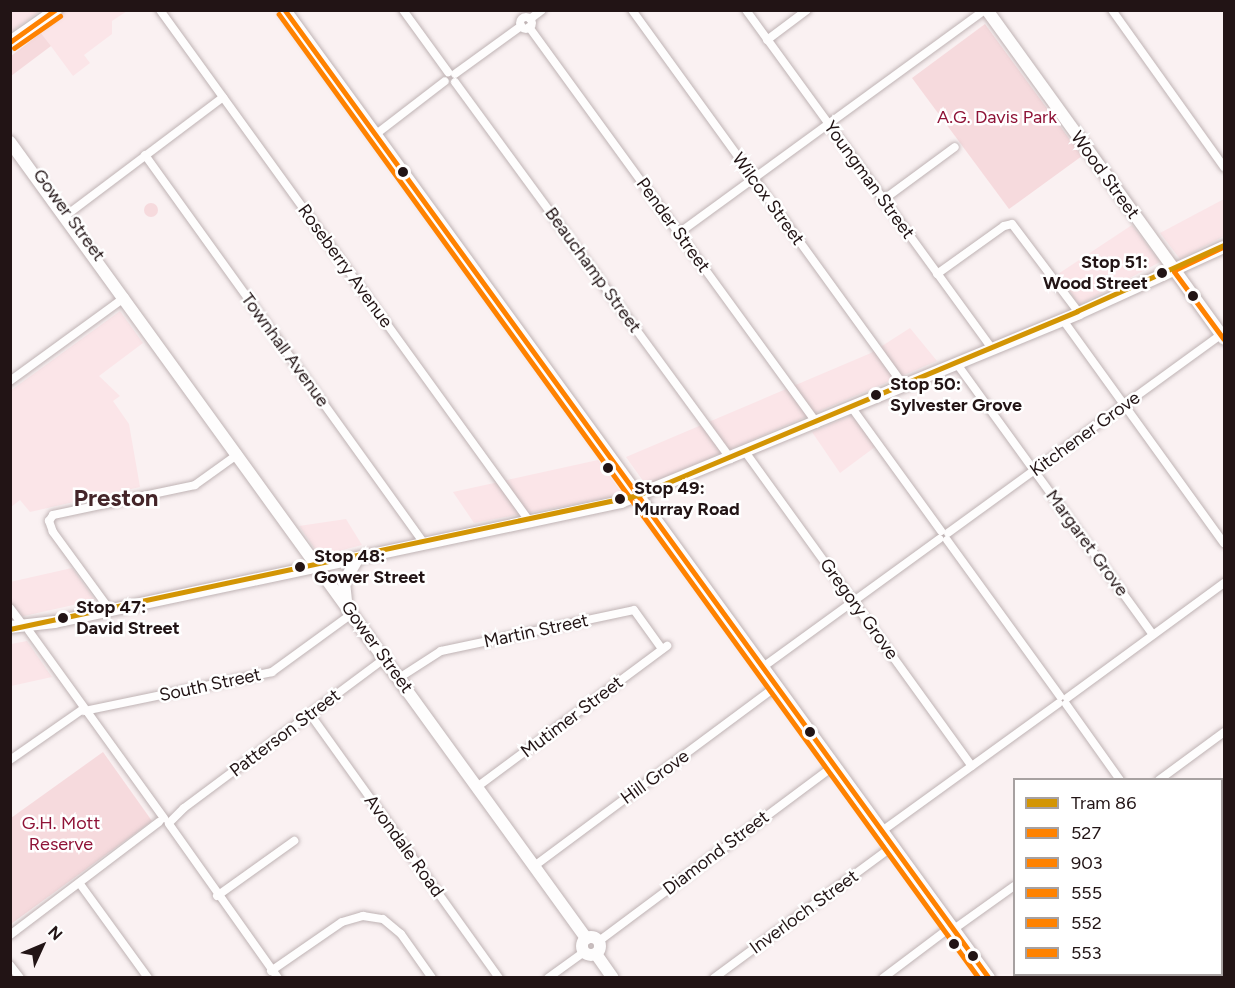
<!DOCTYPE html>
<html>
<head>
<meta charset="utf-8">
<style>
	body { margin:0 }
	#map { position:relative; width:1235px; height:988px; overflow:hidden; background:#faf1f2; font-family:Figtree,sans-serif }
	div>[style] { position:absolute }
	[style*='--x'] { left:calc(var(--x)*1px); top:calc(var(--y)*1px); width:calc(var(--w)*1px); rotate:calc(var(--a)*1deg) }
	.built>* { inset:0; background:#fbe5e8 }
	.green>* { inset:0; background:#f6dadd }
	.round { border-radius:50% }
	.roads { filter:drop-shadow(0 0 2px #bfb3b4) drop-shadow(0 0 2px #bfb3b4) }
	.street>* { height:8px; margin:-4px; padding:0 4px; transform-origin:4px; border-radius:4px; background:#fefdfd }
	.street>.ring { margin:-4px; padding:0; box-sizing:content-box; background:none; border:8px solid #fefdfd; border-radius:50% }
	.secondary>* { height:12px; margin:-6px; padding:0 6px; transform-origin:6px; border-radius:6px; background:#fefdfd }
	.secondary>.ring { margin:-6px; padding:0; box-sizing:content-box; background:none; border:12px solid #fefdfd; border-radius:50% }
	.bus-1>* { height:4.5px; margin:-2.25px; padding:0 2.25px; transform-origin:2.25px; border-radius:2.25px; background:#ff8200 }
	.bus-2>* { height:4.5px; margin:-2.25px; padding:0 2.25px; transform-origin:2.25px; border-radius:2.25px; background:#ff8200 }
	.bus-3>* { height:4.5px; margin:-2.25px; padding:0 2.25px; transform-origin:2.25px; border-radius:2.25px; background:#ff8200 }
	.bus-4>* { height:4.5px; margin:-2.25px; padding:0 2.25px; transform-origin:2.25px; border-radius:2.25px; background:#ff8200 }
	.bus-5>* { height:4.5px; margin:-2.25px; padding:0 2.25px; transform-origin:2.25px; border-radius:2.25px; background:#ff8200 }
	.tram-1>* { height:4.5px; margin:-2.25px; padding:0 2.25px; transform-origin:2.25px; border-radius:2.25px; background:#d39504 }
	.dots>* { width:16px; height:16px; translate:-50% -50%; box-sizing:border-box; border:3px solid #fff; border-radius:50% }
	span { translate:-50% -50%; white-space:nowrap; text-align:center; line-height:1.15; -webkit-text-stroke:5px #fff; paint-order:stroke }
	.park-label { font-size:18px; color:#8f1337 }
	.street-label { font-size:18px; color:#221415 }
	.stop-label { font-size:18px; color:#221415; font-weight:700 }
	.right { translate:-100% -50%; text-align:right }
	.left { translate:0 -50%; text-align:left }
	.district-label { font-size:24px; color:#442529; font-weight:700 }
	.frame { position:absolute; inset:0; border:12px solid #221415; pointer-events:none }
	.legend { position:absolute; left:1013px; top:778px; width:210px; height:198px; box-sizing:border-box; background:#fff; border:2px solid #a7a1a1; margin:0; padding:8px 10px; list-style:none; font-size:18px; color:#221415 }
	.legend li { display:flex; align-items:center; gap:12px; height:30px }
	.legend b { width:30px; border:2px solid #a7a1a1 }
	.north { position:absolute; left:12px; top:916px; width:60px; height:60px; -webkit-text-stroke:4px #fff; paint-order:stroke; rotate:46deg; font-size:16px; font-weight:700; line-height:24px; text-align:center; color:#221415 }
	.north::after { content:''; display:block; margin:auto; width:21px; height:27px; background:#221415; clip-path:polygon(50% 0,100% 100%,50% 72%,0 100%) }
</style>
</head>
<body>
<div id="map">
	<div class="built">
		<i style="clip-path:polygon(11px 10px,40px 10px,40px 11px,11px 32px)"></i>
		<i style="clip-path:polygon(65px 11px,127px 11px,112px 21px,112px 34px,84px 55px,90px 63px,73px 76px,39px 30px)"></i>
		<i style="clip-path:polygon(1224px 199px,1224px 236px,1180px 259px,1160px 233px)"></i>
		<i style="clip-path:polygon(1132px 225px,1160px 262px,1079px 305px,1058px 274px)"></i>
		<i style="clip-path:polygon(120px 311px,143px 343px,99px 376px,120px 396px,113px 401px,129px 424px,140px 487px,30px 512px,20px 500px,11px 507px,10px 391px)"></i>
		<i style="clip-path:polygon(910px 328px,937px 361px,646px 485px,626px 457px,871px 353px)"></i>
		<i style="clip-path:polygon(852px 415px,875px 447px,840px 473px,812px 432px)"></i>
		<i style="clip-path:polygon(598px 460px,623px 495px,474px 523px,453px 492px)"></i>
		<i style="clip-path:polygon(346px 519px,362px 545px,320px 556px,299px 526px)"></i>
		<i style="clip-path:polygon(72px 568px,95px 600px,11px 619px,10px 582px)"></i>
		<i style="clip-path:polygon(27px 641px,52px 677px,11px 686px,11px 644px)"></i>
		<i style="clip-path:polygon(1057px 975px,1130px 975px,1126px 978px)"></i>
		<i style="clip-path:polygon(1136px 975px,1186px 975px,1182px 978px)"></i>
	</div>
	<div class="green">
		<i style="clip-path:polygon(985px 24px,1082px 156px,1009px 209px,912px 78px)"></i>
		<i style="clip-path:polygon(41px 33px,51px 46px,11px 76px,11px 56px)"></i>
		<i class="round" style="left:144px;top:203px;width:14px;height:14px"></i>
		<i style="clip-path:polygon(103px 752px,152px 821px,11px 924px,11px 818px)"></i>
	</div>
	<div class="roads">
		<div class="street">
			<i style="--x:160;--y:10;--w:632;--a:54.15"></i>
			<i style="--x:403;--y:10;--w:77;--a:54"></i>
			<i style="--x:632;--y:10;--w:464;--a:54.1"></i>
			<i style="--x:746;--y:10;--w:419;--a:54"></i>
			<i style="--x:1112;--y:10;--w:193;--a:54.5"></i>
			<i class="ring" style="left:520px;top:17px;width:4px;height:4px"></i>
			<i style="--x:530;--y:19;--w:15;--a:-37"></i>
			<i style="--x:529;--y:27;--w:490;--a:54"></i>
			<i style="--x:767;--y:40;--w:50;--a:-36.9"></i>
			<i style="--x:455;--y:74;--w:82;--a:-36"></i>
			<i style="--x:455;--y:82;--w:467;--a:53.8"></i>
			<i style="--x:375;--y:135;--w:88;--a:-37.6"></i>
			<i style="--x:145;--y:155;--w:479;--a:54.3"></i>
			<i style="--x:883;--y:200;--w:89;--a:-36.4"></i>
			<i style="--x:64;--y:217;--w:199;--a:-37"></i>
			<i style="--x:679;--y:233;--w:379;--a:-36.1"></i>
			<i style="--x:937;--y:274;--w:82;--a:-35.6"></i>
			<i style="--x:1004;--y:226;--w:8;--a:-14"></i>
			<i style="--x:1012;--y:224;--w:111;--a:53"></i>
			<i style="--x:1063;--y:320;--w:275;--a:54.2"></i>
			<i style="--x:957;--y:364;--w:334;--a:54.1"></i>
			<i style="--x:10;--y:381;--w:142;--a:-36.1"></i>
			<i style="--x:852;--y:408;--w:152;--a:54.1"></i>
			<i style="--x:746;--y:453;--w:386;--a:54.2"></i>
			<i style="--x:948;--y:533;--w:337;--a:-36"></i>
			<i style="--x:947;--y:540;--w:193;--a:54.1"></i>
			<i style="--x:10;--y:608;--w:20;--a:53"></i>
			<i style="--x:110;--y:610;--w:97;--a:-126.2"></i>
			<i style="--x:53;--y:532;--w:12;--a:-110"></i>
			<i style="--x:49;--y:521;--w:7;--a:-56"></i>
			<i style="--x:53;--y:515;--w:145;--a:-11.9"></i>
			<i style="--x:195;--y:485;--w:53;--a:-35.8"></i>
			<i style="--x:29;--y:631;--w:231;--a:54.2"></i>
			<i style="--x:763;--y:667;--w:218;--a:-36"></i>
			<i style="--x:399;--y:678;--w:50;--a:-32.7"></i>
			<i style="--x:441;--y:651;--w:197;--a:-12"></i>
			<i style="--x:634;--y:610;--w:48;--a:54.3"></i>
			<i style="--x:1067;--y:698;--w:195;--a:-36.2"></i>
			<i style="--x:1066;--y:704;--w:93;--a:54.6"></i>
			<i style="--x:84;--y:711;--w:192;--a:-11.7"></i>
			<i style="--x:272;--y:672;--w:100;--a:-36.1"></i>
			<i style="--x:310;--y:714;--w:325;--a:54.4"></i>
			<i style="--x:10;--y:760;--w:89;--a:-34.9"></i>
			<i style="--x:1159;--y:780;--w:81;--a:-36.4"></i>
			<i style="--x:477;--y:787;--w:237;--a:-36.6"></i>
			<i style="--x:169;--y:823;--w:21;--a:-45"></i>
			<i style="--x:184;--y:808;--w:251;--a:-36.7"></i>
			<i style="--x:169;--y:824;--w:189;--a:54.7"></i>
			<i style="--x:882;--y:831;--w:218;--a:-35.9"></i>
			<i style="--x:533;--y:867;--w:304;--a:-36.6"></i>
			<i style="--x:80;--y:884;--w:116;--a:54.1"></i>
			<i style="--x:217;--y:896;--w:95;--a:-35.5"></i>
			<i style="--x:1222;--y:917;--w:5;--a:68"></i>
			<i style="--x:954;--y:929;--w:74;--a:-35.6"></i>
			<i style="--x:10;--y:935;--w:187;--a:-37.2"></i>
			<i style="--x:599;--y:941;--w:294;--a:-36.7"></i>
			<i style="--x:1222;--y:959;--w:3;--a:-45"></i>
			<i style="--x:10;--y:965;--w:16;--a:52"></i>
			<i style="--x:271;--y:971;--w:86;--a:-34.6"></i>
			<i style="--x:342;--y:922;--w:22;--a:-16"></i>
			<i style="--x:363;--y:916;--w:20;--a:9"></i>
			<i style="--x:383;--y:919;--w:23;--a:40"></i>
			<i style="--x:401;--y:934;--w:54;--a:54.8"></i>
			<i style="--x:1127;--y:977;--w:1;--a:90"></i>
			<i style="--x:548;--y:978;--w:44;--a:-35.8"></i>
			<i style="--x:714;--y:978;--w:222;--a:-36.4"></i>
			<i style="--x:883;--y:978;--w:86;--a:-37"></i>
			<i style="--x:1197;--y:978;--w:6;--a:-45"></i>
		</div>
		<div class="secondary">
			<i style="--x:285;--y:10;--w:1197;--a:53.97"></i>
			<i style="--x:987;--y:10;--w:405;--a:54.2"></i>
			<i style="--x:10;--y:42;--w:56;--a:-34.8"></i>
			<i style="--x:10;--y:142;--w:983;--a:54.11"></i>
			<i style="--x:346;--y:601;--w:19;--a:-96"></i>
			<i style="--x:344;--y:582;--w:28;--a:-60"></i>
			<i style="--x:10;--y:627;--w:45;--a:-6.3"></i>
			<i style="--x:55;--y:622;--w:579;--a:-11.97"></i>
			<i style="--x:621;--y:502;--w:495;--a:-22.4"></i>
			<i style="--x:1079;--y:313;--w:159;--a:-24.5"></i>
			<i class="ring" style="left:582px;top:937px;width:6px;height:6px"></i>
			<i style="--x:596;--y:954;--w:29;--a:55"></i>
		</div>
	</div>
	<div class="bus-1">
		<i style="--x:285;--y:10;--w:1197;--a:53.97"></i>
	</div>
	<div class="bus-2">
		<i style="--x:279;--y:14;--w:1191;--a:54.02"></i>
	</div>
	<div class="bus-3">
		<i style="--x:1224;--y:247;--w:55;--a:154.4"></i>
		<i style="--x:1174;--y:271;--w:84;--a:53.7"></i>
	</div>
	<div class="bus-4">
		<i style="--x:10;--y:42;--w:55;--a:-35.4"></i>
	</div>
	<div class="bus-5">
		<i style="--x:14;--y:48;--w:56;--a:-34.8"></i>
	</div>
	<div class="tram-1">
		<i style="--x:10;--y:629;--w:642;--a:-12.04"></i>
		<i style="--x:638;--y:495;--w:476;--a:-22.7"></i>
		<i style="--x:1077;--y:311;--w:161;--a:-24.2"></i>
	</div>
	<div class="dots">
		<i style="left:403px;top:172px;background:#221415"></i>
		<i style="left:1162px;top:273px;background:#221415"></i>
		<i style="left:1193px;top:296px;background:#221415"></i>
		<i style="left:876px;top:395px;background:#221415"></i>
		<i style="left:608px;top:468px;background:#221415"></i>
		<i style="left:620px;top:499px;background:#221415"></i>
		<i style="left:300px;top:567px;background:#221415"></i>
		<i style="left:63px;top:618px;background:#221415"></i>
		<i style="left:810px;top:732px;background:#221415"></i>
		<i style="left:954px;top:944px;background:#221415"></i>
		<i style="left:973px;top:956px;background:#221415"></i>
	</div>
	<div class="park-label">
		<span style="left:997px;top:117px">A.G. Davis Park</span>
		<span style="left:61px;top:834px">G.H. Mott<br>Reserve</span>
	</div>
	<div class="street-label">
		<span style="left:1105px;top:175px;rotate:54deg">Wood Street</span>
		<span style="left:869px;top:180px;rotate:54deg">Youngman Street</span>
		<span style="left:768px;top:199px;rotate:54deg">Wilcox Street</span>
		<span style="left:69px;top:215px;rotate:54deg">Gower Street</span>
		<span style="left:673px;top:225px;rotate:54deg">Pender Street</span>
		<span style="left:345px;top:266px;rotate:54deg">Roseberry Avenue</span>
		<span style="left:593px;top:270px;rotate:54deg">Beauchamp Street</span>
		<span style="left:285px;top:350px;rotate:54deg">Townhall Avenue</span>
		<span style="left:1085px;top:434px;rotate:-36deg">Kitchener Grove</span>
		<span style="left:1087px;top:543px;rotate:54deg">Margaret Grove</span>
		<span style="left:859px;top:609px;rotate:54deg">Gregory Grove</span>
		<span style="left:536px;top:631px;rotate:-12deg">Martin Street</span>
		<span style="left:377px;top:647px;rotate:54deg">Gower Street</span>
		<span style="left:210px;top:685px;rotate:-12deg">South Street</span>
		<span style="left:572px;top:717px;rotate:-37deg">Mutimer Street</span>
		<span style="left:285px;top:733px;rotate:-37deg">Patterson Street</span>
		<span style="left:655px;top:777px;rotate:-36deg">Hill Grove</span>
		<span style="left:404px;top:846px;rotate:54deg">Avondale Road</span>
		<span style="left:716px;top:853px;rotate:-37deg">Diamond Street</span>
		<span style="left:804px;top:912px;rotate:-36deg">Inverloch Street</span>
	</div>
	<div class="stop-label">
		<span class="right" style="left:1148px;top:273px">Stop 51:<br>Wood Street</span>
		<span class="left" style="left:890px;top:395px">Stop 50:<br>Sylvester Grove</span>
		<span class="left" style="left:634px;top:499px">Stop 49:<br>Murray Road</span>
		<span class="left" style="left:314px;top:567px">Stop 48:<br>Gower Street</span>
		<span class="left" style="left:76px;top:618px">Stop 47:<br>David Street</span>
	</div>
	<div class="district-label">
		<span style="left:116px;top:498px">Preston</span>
	</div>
	<div class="frame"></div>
	<ul class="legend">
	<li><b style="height:8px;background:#d39504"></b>Tram 86</li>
	<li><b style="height:8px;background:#ff8200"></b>527</li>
	<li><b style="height:8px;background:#ff8200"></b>903</li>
	<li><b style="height:8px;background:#ff8200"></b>555</li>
	<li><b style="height:8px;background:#ff8200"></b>552</li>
	<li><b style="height:8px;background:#ff8200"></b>553</li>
	</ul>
	<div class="north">N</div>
</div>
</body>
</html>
